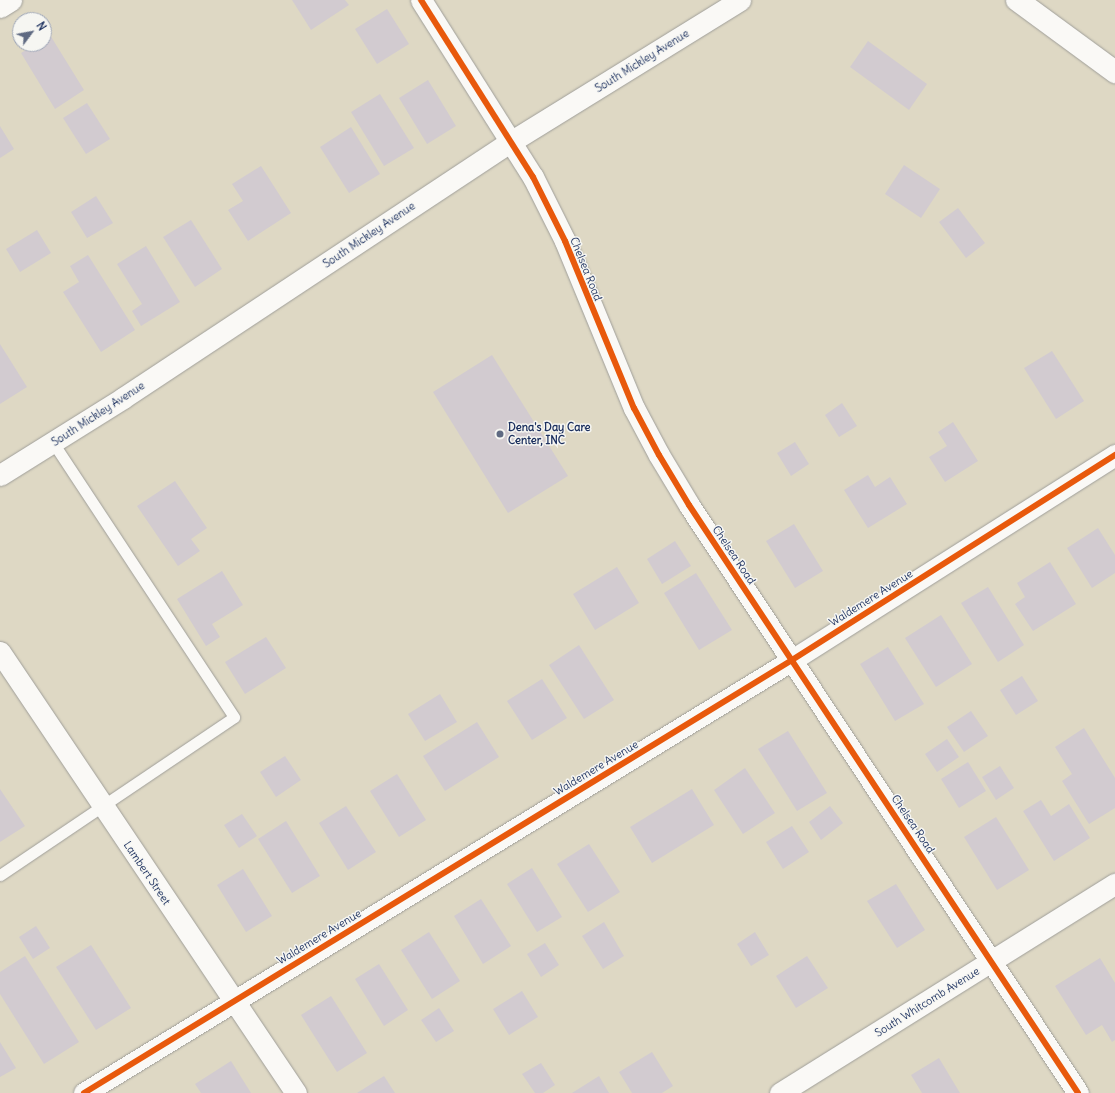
<!DOCTYPE html>
<html>
<head>
<meta charset="utf-8">
<style>
	body { margin:0 }
	#map { position:relative; width:1115px; height:1093px; overflow:hidden; background:#ded8c4; font-family:Delius,sans-serif }
	div>[style] { position:absolute }
	[style*='--x'] { left:calc(var(--x)*1px); top:calc(var(--y)*1px); width:calc(var(--w)*1px); rotate:calc(var(--a)*1deg) }
	.building>* { inset:0; background:#d2cbd0 }
	.roads { filter:drop-shadow(0 0 1px #9f9e99) drop-shadow(0 0 1px #9f9e99) }
	.lane>* { height:11px; margin:-5.5px; padding:0 5.5px; transform-origin:5.5px; border-radius:5.5px; background:#faf9f6 }
	.street>* { height:21px; margin:-10.5px; padding:0 10.5px; transform-origin:10.5px; border-radius:10.5px; background:#faf9f6 }
	.primary>* { height:22px; margin:-11px; padding:0 11px; transform-origin:11px; border-radius:11px; background:#faf9f6 }
	.cycleway>* { height:6px; margin:-3px; padding:0 3px; transform-origin:3px; border-radius:3px; background:#e8590c }
	.dots>* { width:11px; height:11px; translate:-50% -50%; box-sizing:border-box; border:2px solid #f6f6f2; border-radius:50% }
	span { translate:-50% -50%; white-space:nowrap; text-align:center; line-height:1.15; -webkit-text-stroke:3px #f6f6f2; paint-order:stroke }
	.street-label { font-size:11px; color:#1b2f5e }
	.poi-label { font-size:11px; color:#1b2f5e; font-weight:700 }
	.left { translate:0 -50%; text-align:left }
	.north { position:absolute; left:12px; top:12px; width:40px; height:40px; box-sizing:border-box; background:#f6f6f2; border:1px solid #9ea6b7; border-radius:50%; rotate:58deg; font-size:11px; font-weight:700; line-height:16px; text-align:center; color:#1b2f5e }
	.north::after { content:''; display:block; margin:auto; width:14px; height:18px; background:#5f6a82; clip-path:polygon(50% 0,100% 100%,50% 72%,0 100%) }
</style>
</head>
<body>
<div id="map">
	<div class="building">
		<i style="clip-path:polygon(292px 0,345px 0,349px 5px,311px 30px)"></i>
		<i style="clip-path:polygon(387px 9px,409px 44px,377px 64px,355px 29px)"></i>
		<i style="clip-path:polygon(50px 35px,84px 90px,55px 109px,21px 53px,36px 44px,44px 44px,44px 39px)"></i>
		<i style="clip-path:polygon(868px 41px,927px 84px,909px 110px,850px 67px)"></i>
		<i style="clip-path:polygon(428px 80px,456px 126px,427px 144px,399px 98px)"></i>
		<i style="clip-path:polygon(380px 94px,414px 148px,384px 166px,351px 112px)"></i>
		<i style="clip-path:polygon(87px 103px,110px 139px,86px 154px,63px 118px)"></i>
		<i style="clip-path:polygon(0 126px,14px 149px,0 158px)"></i>
		<i style="clip-path:polygon(351px 127px,380px 174px,349px 193px,320px 147px)"></i>
		<i style="clip-path:polygon(904px 165px,940px 189px,921px 218px,885px 194px)"></i>
		<i style="clip-path:polygon(261px 166px,291px 213px,248px 241px,228px 210px,243px 201px,232px 184px)"></i>
		<i style="clip-path:polygon(96px 196px,113px 223px,87px 238px,71px 212px)"></i>
		<i style="clip-path:polygon(958px 208px,985px 243px,966px 258px,939px 222px)"></i>
		<i style="clip-path:polygon(191px 220px,222px 269px,195px 287px,163px 237px)"></i>
		<i style="clip-path:polygon(37px 230px,51px 253px,20px 272px,6px 249px)"></i>
		<i style="clip-path:polygon(146px 246px,180px 302px,141px 326px,132px 311px,142px 304px,117px 264px)"></i>
		<i style="clip-path:polygon(88px 255px,135px 330px,101px 352px,63px 292px,79px 282px,70px 266px)"></i>
		<i style="clip-path:polygon(0 344px,27px 387px,0 404px)"></i>
		<i style="clip-path:polygon(1052px 351px,1084px 401px,1056px 419px,1024px 368px)"></i>
		<i style="clip-path:polygon(492px 355px,568px 476px,508px 513px,433px 392px)"></i>
		<i style="clip-path:polygon(842px 403px,857px 426px,839px 437px,825px 415px)"></i>
		<i style="clip-path:polygon(953px 422px,978px 461px,945px 482px,929px 457px,947px 446px,938px 432px)"></i>
		<i style="clip-path:polygon(795px 442px,809px 464px,791px 476px,777px 453px)"></i>
		<i style="clip-path:polygon(868px 475px,875px 487px,890px 477px,907px 504px,868px 528px,844px 490px)"></i>
		<i style="clip-path:polygon(175px 481px,207px 528px,191px 539px,200px 551px,178px 566px,137px 506px)"></i>
		<i style="clip-path:polygon(794px 524px,823px 571px,795px 588px,766px 541px)"></i>
		<i style="clip-path:polygon(1098px 528px,1115px 555px,1115px 573px,1092px 588px,1067px 548px)"></i>
		<i style="clip-path:polygon(675px 541px,691px 566px,662px 584px,647px 559px)"></i>
		<i style="clip-path:polygon(1050px 562px,1076px 604px,1033px 631px,1015px 604px,1025px 597px,1017px 583px)"></i>
		<i style="clip-path:polygon(617px 567px,639px 603px,595px 630px,573px 594px)"></i>
		<i style="clip-path:polygon(222px 571px,243px 605px,212px 624px,220px 637px,206px 646px,177px 599px)"></i>
		<i style="clip-path:polygon(696px 573px,732px 630px,699px 650px,664px 593px)"></i>
		<i style="clip-path:polygon(988px 587px,1024px 645px,998px 662px,961px 603px)"></i>
		<i style="clip-path:polygon(941px 615px,972px 664px,936px 687px,905px 638px)"></i>
		<i style="clip-path:polygon(266px 637px,286px 668px,245px 694px,225px 662px)"></i>
		<i style="clip-path:polygon(579px 645px,614px 700px,584px 719px,549px 665px)"></i>
		<i style="clip-path:polygon(888px 647px,924px 704px,895px 721px,860px 664px)"></i>
		<i style="clip-path:polygon(1022px 676px,1038px 701px,1016px 715px,1000px 690px)"></i>
		<i style="clip-path:polygon(542px 679px,567px 718px,532px 740px,507px 701px)"></i>
		<i style="clip-path:polygon(440px 694px,457px 722px,425px 741px,408px 714px)"></i>
		<i style="clip-path:polygon(971px 711px,988px 736px,964px 752px,947px 727px)"></i>
		<i style="clip-path:polygon(477px 722px,499px 757px,445px 791px,423px 756px)"></i>
		<i style="clip-path:polygon(1084px 728px,1115px 778px,1115px 808px,1089px 824px,1062px 781px,1072px 774px,1055px 747px)"></i>
		<i style="clip-path:polygon(788px 731px,827px 793px,797px 811px,758px 749px)"></i>
		<i style="clip-path:polygon(947px 739px,959px 757px,937px 772px,925px 754px)"></i>
		<i style="clip-path:polygon(285px 756px,301px 780px,276px 797px,260px 772px)"></i>
		<i style="clip-path:polygon(968px 762px,986px 791px,959px 808px,941px 779px)"></i>
		<i style="clip-path:polygon(1000px 766px,1014px 788px,996px 800px,982px 777px)"></i>
		<i style="clip-path:polygon(745px 768px,775px 813px,743px 834px,714px 790px)"></i>
		<i style="clip-path:polygon(397px 774px,426px 820px,399px 837px,370px 791px)"></i>
		<i style="clip-path:polygon(0 789px,25px 826px,0 842px)"></i>
		<i style="clip-path:polygon(692px 789px,714px 825px,652px 863px,630px 827px)"></i>
		<i style="clip-path:polygon(1041px 800px,1051px 816px,1069px 804px,1090px 838px,1054px 861px,1023px 811px)"></i>
		<i style="clip-path:polygon(346px 806px,376px 852px,348px 870px,319px 823px)"></i>
		<i style="clip-path:polygon(830px 806px,843px 823px,821px 840px,809px 822px)"></i>
		<i style="clip-path:polygon(242px 814px,257px 836px,239px 848px,224px 825px)"></i>
		<i style="clip-path:polygon(996px 817px,1029px 870px,997px 890px,964px 837px)"></i>
		<i style="clip-path:polygon(286px 821px,320px 876px,292px 893px,258px 839px)"></i>
		<i style="clip-path:polygon(792px 826px,809px 852px,783px 869px,766px 842px)"></i>
		<i style="clip-path:polygon(589px 844px,620px 892px,588px 912px,557px 864px)"></i>
		<i style="clip-path:polygon(532px 868px,562px 917px,537px 932px,507px 884px)"></i>
		<i style="clip-path:polygon(243px 869px,272px 916px,246px 932px,217px 885px)"></i>
		<i style="clip-path:polygon(896px 884px,925px 930px,897px 948px,867px 901px)"></i>
		<i style="clip-path:polygon(481px 899px,511px 946px,483px 964px,454px 916px)"></i>
		<i style="clip-path:polygon(604px 922px,624px 956px,603px 969px,582px 936px)"></i>
		<i style="clip-path:polygon(36px 926px,50px 948px,33px 959px,19px 937px)"></i>
		<i style="clip-path:polygon(429px 932px,460px 981px,432px 999px,401px 950px)"></i>
		<i style="clip-path:polygon(755px 932px,769px 955px,751px 966px,737px 944px)"></i>
		<i style="clip-path:polygon(545px 943px,559px 965px,541px 977px,527px 954px)"></i>
		<i style="clip-path:polygon(91px 945px,131px 1008px,96px 1030px,56px 967px)"></i>
		<i style="clip-path:polygon(25px 956px,79px 1042px,44px 1064px,0 994px,0 972px)"></i>
		<i style="clip-path:polygon(807px 956px,828px 988px,796px 1008px,776px 976px)"></i>
		<i style="clip-path:polygon(1100px 958px,1115px 983px,1115px 1040px,1112px 1042px,1102px 1025px,1086px 1035px,1055px 986px)"></i>
		<i style="clip-path:polygon(379px 964px,408px 1010px,384px 1026px,355px 979px)"></i>
		<i style="clip-path:polygon(522px 991px,538px 1017px,509px 1035px,493px 1009px)"></i>
		<i style="clip-path:polygon(331px 996px,367px 1053px,337px 1072px,301px 1015px)"></i>
		<i style="clip-path:polygon(439px 1008px,454px 1031px,436px 1042px,421px 1020px)"></i>
		<i style="clip-path:polygon(0 1042px,16px 1068px,0 1077px)"></i>
		<i style="clip-path:polygon(652px 1052px,673px 1086px,662px 1093px,632px 1093px,619px 1072px)"></i>
		<i style="clip-path:polygon(939px 1058px,960px 1093px,922px 1093px,911px 1075px)"></i>
		<i style="clip-path:polygon(231px 1061px,251px 1093px,201px 1093px,195px 1084px)"></i>
		<i style="clip-path:polygon(541px 1063px,555px 1085px,543px 1093px,535px 1093px,522px 1074px)"></i>
		<i style="clip-path:polygon(384px 1076px,395px 1093px,357px 1093px)"></i>
		<i style="clip-path:polygon(599px 1076px,609px 1093px,572px 1093px)"></i>
	</div>
	<div class="roads">
		<div class="lane">
			<i style="--x:0;--y:875;--w:282;--a:-34"></i>
			<i style="--x:234;--y:717;--w:328;--a:-123.4"></i>
		</div>
		<div class="street">
			<i style="--x:421;--y:0;--w:209;--a:57.7"></i>
			<i style="--x:533;--y:177;--w:72;--a:63.4"></i>
			<i style="--x:565;--y:241;--w:181;--a:67.6"></i>
			<i style="--x:634;--y:408;--w:53;--a:62"></i>
			<i style="--x:659;--y:455;--w:58;--a:59"></i>
			<i style="--x:689;--y:505;--w:705;--a:56.51"></i>
			<i style="--x:0;--y:7;--w:13;--a:-32"></i>
			<i style="--x:0;--y:475;--w:145;--a:-32"></i>
			<i style="--x:123;--y:398;--w:466;--a:-33.5"></i>
			<i style="--x:512;--y:141;--w:268;--a:-31.7"></i>
			<i style="--x:0;--y:652;--w:531;--a:56.13"></i>
			<i style="--x:84;--y:1093;--w:830;--a:-31.45"></i>
			<i style="--x:792;--y:660;--w:383;--a:-32.4"></i>
			<i style="--x:780;--y:1093;--w:395;--a:-32"></i>
		</div>
		<div class="primary">
			<i style="--x:1017;--y:0;--w:122;--a:36.3"></i>
		</div>
	</div>
	<div class="cycleway">
		<i style="--x:421;--y:0;--w:209;--a:57.7"></i>
		<i style="--x:533;--y:177;--w:72;--a:63.4"></i>
		<i style="--x:565;--y:241;--w:181;--a:67.6"></i>
		<i style="--x:634;--y:408;--w:53;--a:62"></i>
		<i style="--x:659;--y:455;--w:58;--a:59"></i>
		<i style="--x:689;--y:505;--w:705;--a:56.51"></i>
		<i style="--x:84;--y:1093;--w:830;--a:-31.45"></i>
		<i style="--x:792;--y:660;--w:383;--a:-32.4"></i>
	</div>
	<div class="dots">
		<i style="left:500px;top:434px;background:#5f6a82"></i>
	</div>
	<div class="street-label">
		<span style="left:642px;top:61px;rotate:-32deg">South Mickley Avenue</span>
		<span style="left:369px;top:235px;rotate:-34deg">South Mickley Avenue</span>
		<span style="left:586px;top:269px;rotate:68deg">Chelsea Road</span>
		<span style="left:98px;top:414px;rotate:-33deg">South Mickley Avenue</span>
		<span style="left:734px;top:555px;rotate:56deg">Chelsea Road</span>
		<span style="left:871px;top:598px;rotate:-32deg">Waldemere Avenue</span>
		<span style="left:596px;top:768px;rotate:-31deg">Waldemere Avenue</span>
		<span style="left:913px;top:824px;rotate:56deg">Chelsea Road</span>
		<span style="left:147px;top:873px;rotate:56deg">Lambert Street</span>
		<span style="left:319px;top:937px;rotate:-31deg">Waldemere Avenue</span>
		<span style="left:927px;top:1002px;rotate:-32deg">South Whitcomb Avenue</span>
	</div>
	<div class="poi-label">
		<span class="left" style="left:508px;top:434px">Dena's Day Care<br>Center, INC</span>
	</div>
	<div class="north">N</div>
</div>
</body>
</html>
